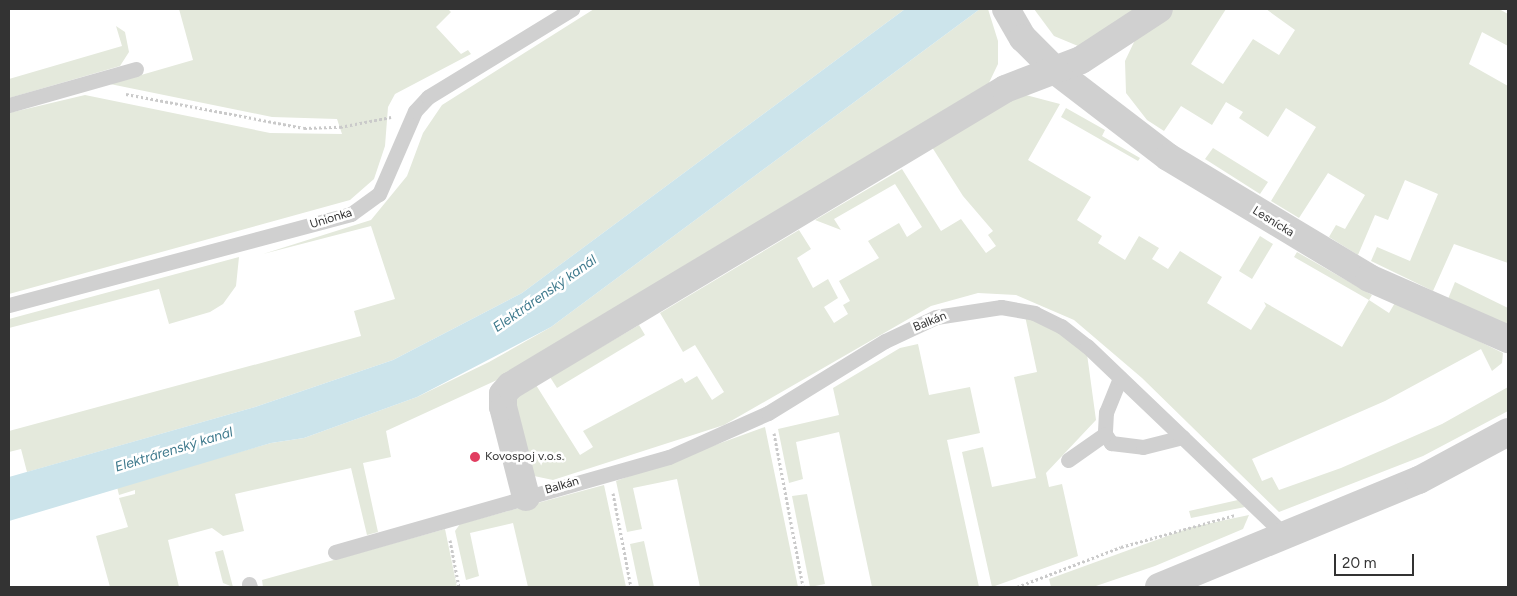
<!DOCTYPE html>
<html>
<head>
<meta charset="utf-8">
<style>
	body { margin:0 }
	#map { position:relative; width:1517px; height:596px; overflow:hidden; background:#fff; font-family:Figtree,sans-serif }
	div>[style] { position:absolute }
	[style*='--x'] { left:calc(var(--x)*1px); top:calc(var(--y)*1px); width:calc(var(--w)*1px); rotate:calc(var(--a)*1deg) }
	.green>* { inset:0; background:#e4e9dc }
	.water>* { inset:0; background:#cce4eb }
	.path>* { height:3px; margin-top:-1.5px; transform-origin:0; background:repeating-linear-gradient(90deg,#cacaca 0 2.5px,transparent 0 5px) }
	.service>* { height:15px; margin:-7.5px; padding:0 7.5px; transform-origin:7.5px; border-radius:7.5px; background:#d0d0d0 }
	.minor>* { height:28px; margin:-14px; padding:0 14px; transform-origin:14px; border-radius:14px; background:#d0d0d0 }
	.dots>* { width:14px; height:14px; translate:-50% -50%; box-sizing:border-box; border:2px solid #fff; border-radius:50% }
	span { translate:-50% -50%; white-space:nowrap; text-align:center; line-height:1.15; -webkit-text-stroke:5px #fff; paint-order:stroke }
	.street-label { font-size:12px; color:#333 }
	.poi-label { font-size:12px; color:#333 }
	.left { translate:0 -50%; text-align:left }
	.water-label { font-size:14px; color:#3f7a8d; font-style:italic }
	.frame { position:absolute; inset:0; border:10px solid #333; pointer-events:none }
	.scale { position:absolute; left:1334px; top:554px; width:80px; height:22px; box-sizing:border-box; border:2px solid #333; border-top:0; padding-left:6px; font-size:15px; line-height:18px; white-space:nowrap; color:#333; -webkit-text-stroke:4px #fff; paint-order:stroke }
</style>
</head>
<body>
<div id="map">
	<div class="green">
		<i style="clip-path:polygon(179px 9px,448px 9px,451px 12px,436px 27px,461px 54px,468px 50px,471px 54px,395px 94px,388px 107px,385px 146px,374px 179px,350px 200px,9px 294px,9px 113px,85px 95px,270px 133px,342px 134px,337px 119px,272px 117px,110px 84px,193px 60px)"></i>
		<i style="clip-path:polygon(594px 9px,905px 9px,522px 293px,393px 360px,255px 407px,27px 472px,21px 449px,9px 452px,9px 431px,361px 336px,354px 311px,395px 299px,371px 226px,263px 254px,371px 220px,407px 176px,423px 133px,442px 105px)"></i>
		<i style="clip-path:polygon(980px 9px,988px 9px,998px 41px,998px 64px,986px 89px,497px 380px,386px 431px,391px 457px,363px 463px,378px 532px,367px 535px,351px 468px,235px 494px,244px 531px,223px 536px,212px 528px,168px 540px,179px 587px,110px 587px,96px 536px,128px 527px,119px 498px,135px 494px,135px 490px,119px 495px,117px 487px,271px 443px,304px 438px,417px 397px,489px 362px,551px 327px)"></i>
		<i style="clip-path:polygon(1034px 9px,1144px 9px,1078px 46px,1054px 36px)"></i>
		<i style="clip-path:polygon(1173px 9px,1226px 9px,1191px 64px,1223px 84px,1253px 39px,1279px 55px,1295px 30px,1266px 9px,1499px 9px,1508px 14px,1508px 46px,1482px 32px,1469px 64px,1508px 86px,1508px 263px,1454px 244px,1433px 291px,1371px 261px,1377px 247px,1410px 261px,1438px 194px,1405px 180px,1388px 220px,1375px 215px,1358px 255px,1329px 237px,1336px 225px,1345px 229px,1365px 195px,1328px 173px,1299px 218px,1271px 201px,1316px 127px,1286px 108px,1268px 137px,1239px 118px,1243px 112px,1226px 102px,1212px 125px,1181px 106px,1164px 131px,1147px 120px,1126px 93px,1125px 61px,1135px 40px)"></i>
		<i style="clip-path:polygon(116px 26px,125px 32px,129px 52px,120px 66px,9px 98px,9px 79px,122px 46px)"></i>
		<i style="clip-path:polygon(1022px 94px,1060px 104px,1028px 160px,1091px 197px,1077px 220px,1102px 236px,1098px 243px,1125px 260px,1139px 236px,1159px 248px,1152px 259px,1168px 269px,1180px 251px,1222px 277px,1207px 303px,1251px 330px,1266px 306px,1264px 302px,1342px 347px,1369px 300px,1294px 257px,1297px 252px,1372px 295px,1369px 300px,1389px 313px,1396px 301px,1503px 353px,1502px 363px,1492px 371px,1481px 349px,1385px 401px,1252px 459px,1262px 481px,1272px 477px,1279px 490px,1341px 468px,1442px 424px,1508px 387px,1508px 411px,1423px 456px,1279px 512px,1142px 378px,1074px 320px,1016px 295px,978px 293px,931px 306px,724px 425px,553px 480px,534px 476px,511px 400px,536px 385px,580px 455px,593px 447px,583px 431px,682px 378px,685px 383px,697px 376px,712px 400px,724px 392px,695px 345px,683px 352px,660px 313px,799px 230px,811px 249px,797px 258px,813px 288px,828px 279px,838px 298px,824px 307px,834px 323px,848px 314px,843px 305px,850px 301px,839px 281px,879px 258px,868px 241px,899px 223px,907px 237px,922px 227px,895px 184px,834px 219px,841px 230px,815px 220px,902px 169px,941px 231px,961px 219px,986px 253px,996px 246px,988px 235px,993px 231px,963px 196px,930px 144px)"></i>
		<i style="clip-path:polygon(1066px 108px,1105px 130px,1102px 136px,1140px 158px,1138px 161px,1061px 117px)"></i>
		<i style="clip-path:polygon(1213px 148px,1268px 182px,1260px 194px,1205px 159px)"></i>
		<i style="clip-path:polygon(1260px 236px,1273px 244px,1252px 279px,1239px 271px)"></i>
		<i style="clip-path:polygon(239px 257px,236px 286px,223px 304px,210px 312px,169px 324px,159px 289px,9px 328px,9px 319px)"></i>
		<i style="clip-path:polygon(1455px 282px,1508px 308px,1508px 326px,1448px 299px)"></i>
		<i style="clip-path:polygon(1025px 316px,1054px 328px,1087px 354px,1096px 420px,1046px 473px,1049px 487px,1062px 484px,1078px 556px,992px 587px,962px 452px,983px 447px,992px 487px,1036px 478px,1014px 377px,1037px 372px)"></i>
		<i style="clip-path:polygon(639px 325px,645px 335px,557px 388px,550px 377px)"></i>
		<i style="clip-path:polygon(918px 344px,929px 395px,970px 387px,980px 433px,947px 440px,979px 587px,872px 587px,839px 432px,796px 442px,803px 479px,789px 483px,778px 429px,839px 415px,833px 388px,900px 348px)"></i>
		<i style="clip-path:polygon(765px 427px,798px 587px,700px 587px,677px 479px,633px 488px,642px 529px,627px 532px,616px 481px)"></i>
		<i style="clip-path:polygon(604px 485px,626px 587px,528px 587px,513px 523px,470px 533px,479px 576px,466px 580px,455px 531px,460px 524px)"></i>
		<i style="clip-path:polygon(807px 494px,825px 584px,810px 587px,792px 496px)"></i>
		<i style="clip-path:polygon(1238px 500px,1245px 507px,1191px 518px,1189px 511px)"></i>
		<i style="clip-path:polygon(1249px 515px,1243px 529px,1155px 566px,1093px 587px,1051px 587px,1049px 579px,1192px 527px)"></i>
		<i style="clip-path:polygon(445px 529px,457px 587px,263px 587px,262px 580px)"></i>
		<i style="clip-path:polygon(644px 541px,654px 587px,639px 587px,630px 544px)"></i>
		<i style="clip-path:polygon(223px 550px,233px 587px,223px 583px,215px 552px)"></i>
	</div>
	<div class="water">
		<i style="clip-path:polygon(905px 9px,980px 9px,551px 327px,417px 397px,304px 438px,271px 443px,9px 521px,9px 477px,255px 407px,393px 360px,522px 293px)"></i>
	</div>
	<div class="path">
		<i style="--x:126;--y:94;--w:181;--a:10.8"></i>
		<i style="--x:304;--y:128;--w:36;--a:-2"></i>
		<i style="--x:340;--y:127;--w:52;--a:-11.1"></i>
		<i style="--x:774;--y:433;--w:157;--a:79.3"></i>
		<i style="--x:613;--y:493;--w:96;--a:79.2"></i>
		<i style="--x:450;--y:540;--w:48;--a:79.2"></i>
		<i style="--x:1017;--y:587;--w:111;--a:-21"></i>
		<i style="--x:1121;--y:547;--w:118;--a:-15.7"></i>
	</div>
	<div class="service">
		<i style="--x:9;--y:105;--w:132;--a:-15.8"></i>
		<i style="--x:9;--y:305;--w:354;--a:-14.9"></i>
		<i style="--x:351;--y:214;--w:34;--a:-36"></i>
		<i style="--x:379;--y:194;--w:90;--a:-66.6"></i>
		<i style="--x:415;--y:111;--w:19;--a:-47"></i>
		<i style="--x:428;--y:97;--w:169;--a:-31.4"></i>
		<i style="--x:1120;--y:378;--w:37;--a:112"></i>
		<i style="--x:1106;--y:412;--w:22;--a:93"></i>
		<i style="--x:1105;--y:434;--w:11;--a:56"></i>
		<i style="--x:1111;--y:443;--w:32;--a:7"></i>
		<i style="--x:1143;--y:447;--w:41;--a:-14"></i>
		<i style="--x:1068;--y:460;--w:45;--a:-35.1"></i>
		<i style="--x:335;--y:552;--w:347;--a:-15.9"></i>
		<i style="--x:669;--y:457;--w:108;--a:-24"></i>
		<i style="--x:768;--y:413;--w:137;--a:-31.6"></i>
		<i style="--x:885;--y:341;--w:56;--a:-25.2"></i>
		<i style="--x:936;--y:317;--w:66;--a:-8.7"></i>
		<i style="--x:1001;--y:307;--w:34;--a:10"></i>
		<i style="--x:1034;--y:313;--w:30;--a:26"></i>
		<i style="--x:1061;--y:326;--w:33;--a:38"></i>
		<i style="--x:1087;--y:346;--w:272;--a:43.7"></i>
		<i style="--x:249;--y:584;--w:3;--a:72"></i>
	</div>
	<div class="minor">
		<i style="--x:1006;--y:9;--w:34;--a:60"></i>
		<i style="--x:1023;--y:38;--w:48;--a:45"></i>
		<i style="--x:1057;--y:72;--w:140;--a:37.4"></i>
		<i style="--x:1168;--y:157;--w:235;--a:31"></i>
		<i style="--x:1369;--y:278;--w:152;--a:23.7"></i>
		<i style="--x:526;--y:497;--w:93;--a:-104.3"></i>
		<i style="--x:503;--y:407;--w:13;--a:-90"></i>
		<i style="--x:503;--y:394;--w:11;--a:-49"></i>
		<i style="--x:510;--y:386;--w:577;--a:-30.96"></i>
		<i style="--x:1005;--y:89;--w:81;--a:-20.9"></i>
		<i style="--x:1081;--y:60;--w:93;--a:-33.2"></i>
		<i style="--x:1159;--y:587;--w:281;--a:-22.4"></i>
		<i style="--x:1419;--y:480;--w:101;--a:-28.3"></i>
	</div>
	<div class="dots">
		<i style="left:475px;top:457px;background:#e13d60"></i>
	</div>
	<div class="street-label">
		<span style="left:331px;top:219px;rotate:-17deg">Unionka</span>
		<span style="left:1273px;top:222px;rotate:32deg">Lesnícka</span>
		<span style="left:930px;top:322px;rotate:-22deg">Balkán</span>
		<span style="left:562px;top:486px;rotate:-16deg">Balkán</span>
	</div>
	<div class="poi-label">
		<span class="left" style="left:485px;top:457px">Kovospoj v.o.s.</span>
	</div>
	<div class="water-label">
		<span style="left:545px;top:294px;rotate:-35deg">Elektrárenský kanál</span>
		<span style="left:174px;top:450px;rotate:-17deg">Elektrárenský kanál</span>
	</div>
	<div class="frame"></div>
	<div class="scale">20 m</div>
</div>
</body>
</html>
